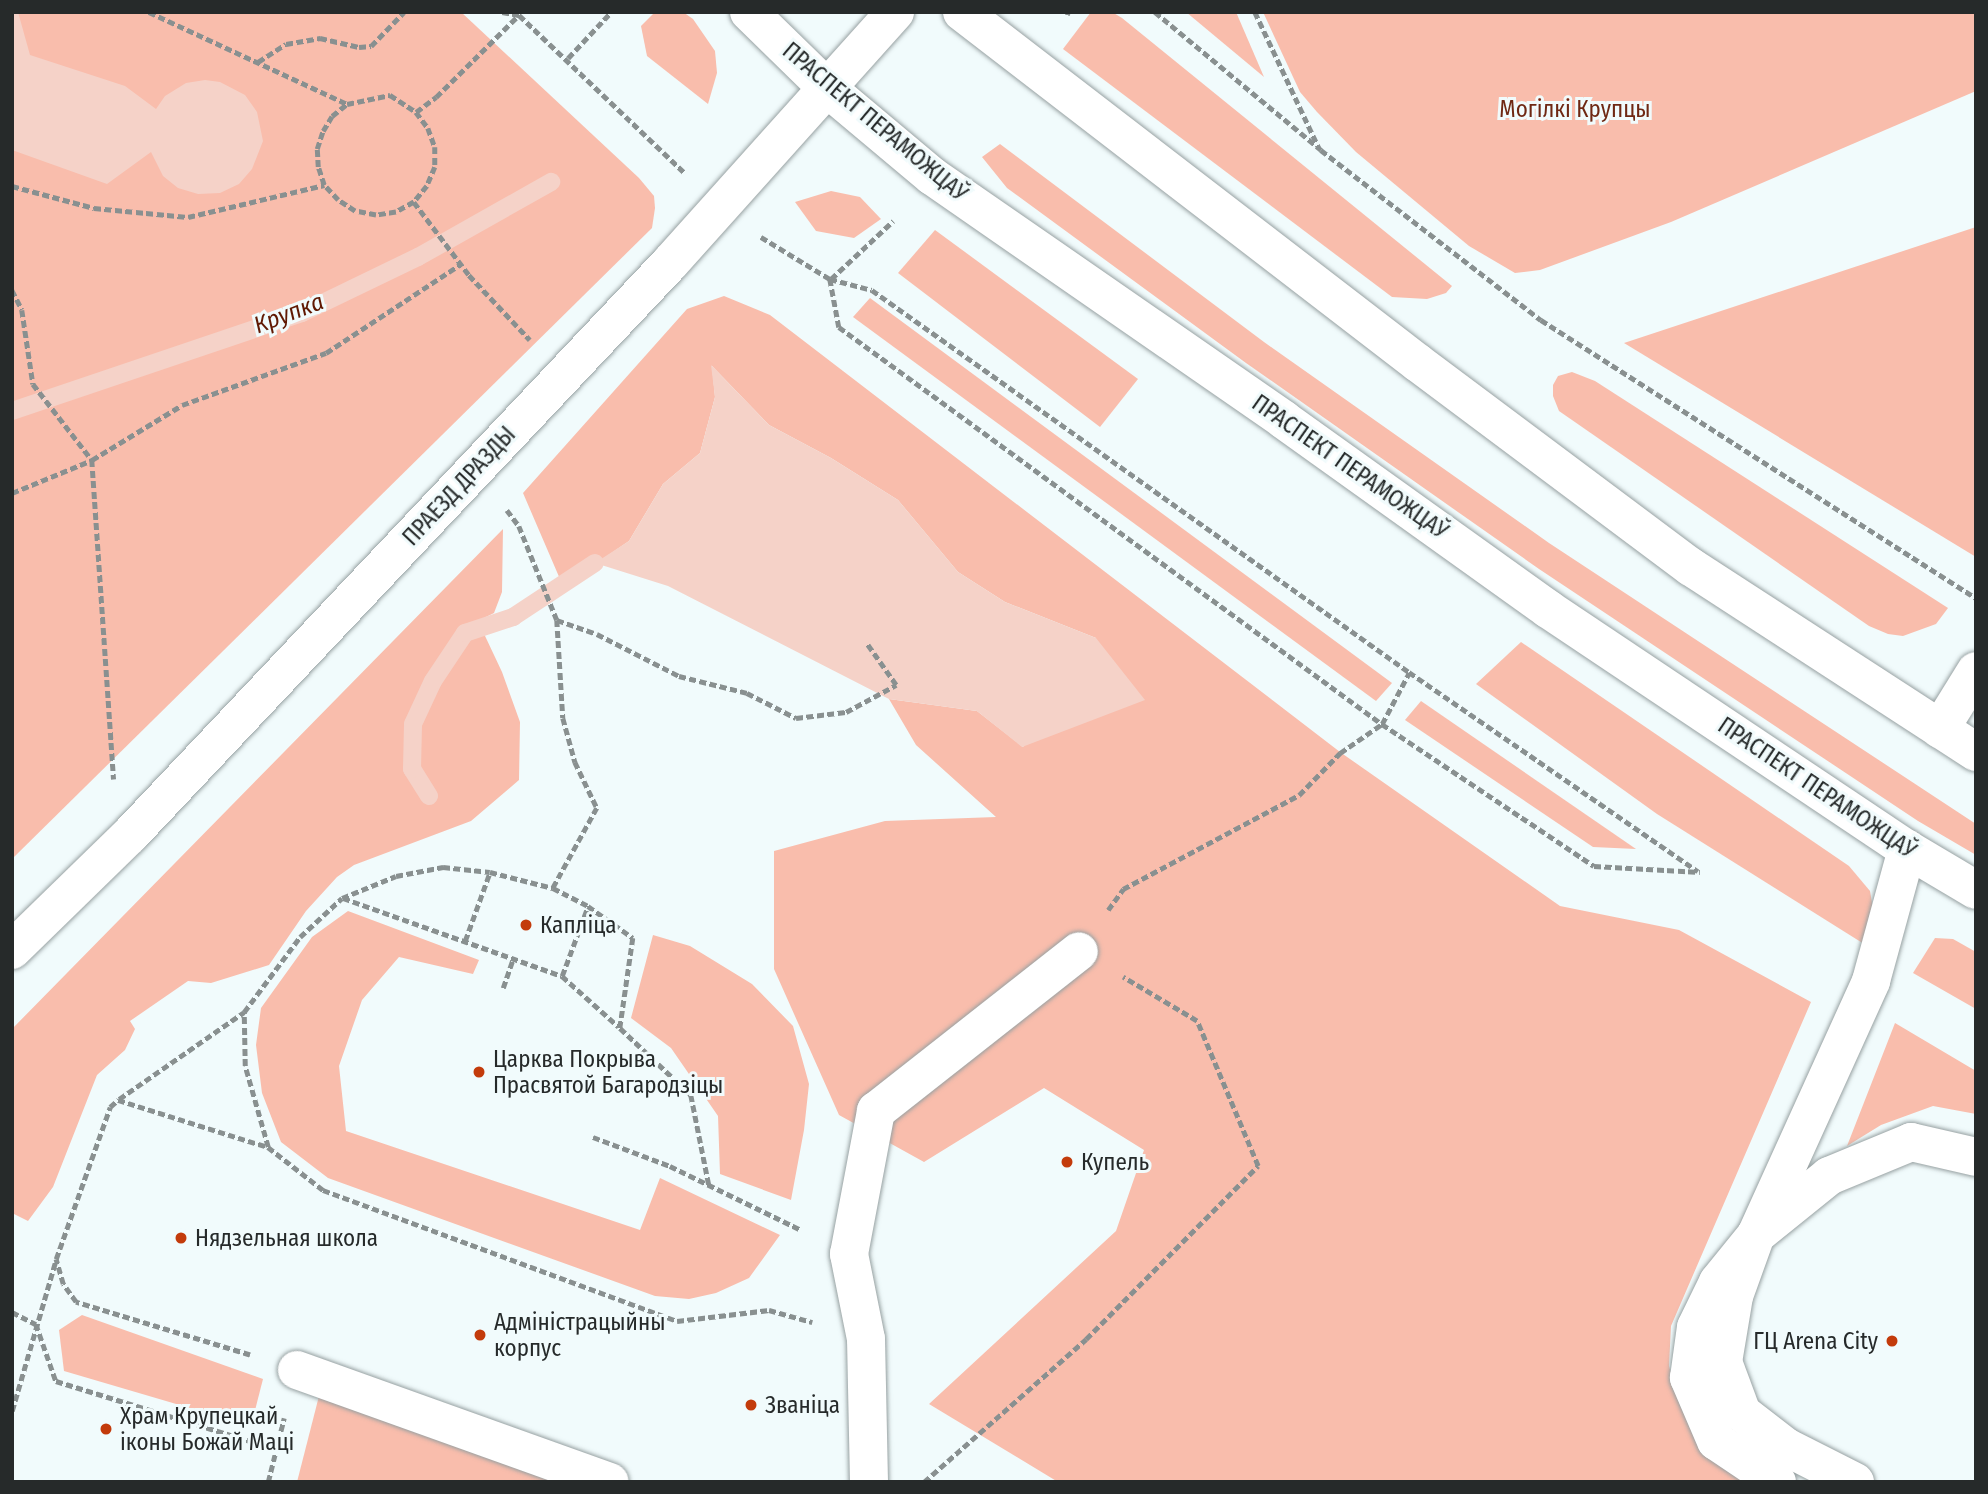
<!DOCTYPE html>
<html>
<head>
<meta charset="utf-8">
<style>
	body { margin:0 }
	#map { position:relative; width:1988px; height:1494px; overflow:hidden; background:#f1fbfc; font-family:"Fira Sans Condensed",sans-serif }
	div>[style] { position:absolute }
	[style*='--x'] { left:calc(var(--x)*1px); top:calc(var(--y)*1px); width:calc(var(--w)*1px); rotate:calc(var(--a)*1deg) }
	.green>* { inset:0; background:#f9bdac }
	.water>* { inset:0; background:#f5d2c8 }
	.stream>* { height:18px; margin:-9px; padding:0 9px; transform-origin:9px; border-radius:9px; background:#f5d2c8 }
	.path>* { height:4.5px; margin-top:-2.25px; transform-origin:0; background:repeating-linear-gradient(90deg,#899090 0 7px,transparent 0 10.5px) }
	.roads { filter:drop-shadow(0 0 2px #97a1a2) drop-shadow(0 0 2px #97a1a2) }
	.minor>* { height:38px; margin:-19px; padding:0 19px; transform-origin:19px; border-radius:19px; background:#fff }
	.major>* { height:38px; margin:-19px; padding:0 19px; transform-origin:19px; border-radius:19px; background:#fff }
	.dots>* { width:19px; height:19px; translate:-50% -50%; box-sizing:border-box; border:4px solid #f1fbfc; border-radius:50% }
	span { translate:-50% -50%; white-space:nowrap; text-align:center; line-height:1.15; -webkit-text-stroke:6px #f1fbfc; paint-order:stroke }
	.park-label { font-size:23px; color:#6f2813 }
	.street-label { font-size:23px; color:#262a2a }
	.poi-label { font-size:23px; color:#262a2a }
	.left { translate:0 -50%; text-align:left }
	.right { translate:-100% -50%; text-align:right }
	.water-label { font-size:24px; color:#601903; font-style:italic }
	.frame { position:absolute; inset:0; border:14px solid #262a2a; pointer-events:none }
</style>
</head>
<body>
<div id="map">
	<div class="green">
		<i style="clip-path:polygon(12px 12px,461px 12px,639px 178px,654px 196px,655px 208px,652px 228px,12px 859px)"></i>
		<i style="clip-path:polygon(655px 12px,683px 12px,693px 19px,715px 51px,717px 73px,708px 104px,647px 56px,641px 26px)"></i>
		<i style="clip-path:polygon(1091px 12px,1112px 12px,1122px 18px,1452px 286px,1446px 293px,1427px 299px,1392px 297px,1063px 49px)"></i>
		<i style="clip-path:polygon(1186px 12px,1236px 12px,1264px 77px)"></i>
		<i style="clip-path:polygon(1263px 12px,1976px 12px,1976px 91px,1671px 222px,1540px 270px,1515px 273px,1469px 246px,1356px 152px,1317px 112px,1300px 92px)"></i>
		<i style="clip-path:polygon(1000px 144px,1264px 342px,1549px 543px,1976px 824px,1976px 855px,1918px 821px,1539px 569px,1246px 363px,1007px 188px,982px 157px)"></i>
		<i style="clip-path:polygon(831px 191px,860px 197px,881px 219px,854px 238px,816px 231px,795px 202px)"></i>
		<i style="clip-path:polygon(1976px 227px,1976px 557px,1624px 343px)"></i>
		<i style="clip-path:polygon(935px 230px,1138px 379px,1100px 427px,898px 273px)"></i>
		<i style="clip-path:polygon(724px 296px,770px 315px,1340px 752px,1560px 906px,1679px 930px,1811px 1002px,1671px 1326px,1669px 1366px,1681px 1408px,1758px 1482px,1058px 1482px,929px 1404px,1116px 1231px,1144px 1150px,1044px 1088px,924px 1162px,839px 1115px,774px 969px,774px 851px,885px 821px,996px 817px,916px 745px,889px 699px,977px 711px,1023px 747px,1096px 638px,1005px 602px,958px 572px,898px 500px,831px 458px,769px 425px,712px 366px,715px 397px,700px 453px,663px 484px,629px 541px,563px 586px,523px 493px,687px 309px)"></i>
		<i style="clip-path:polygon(870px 298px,1392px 683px,1376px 701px,853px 317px)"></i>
		<i style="clip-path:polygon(1572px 372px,1595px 381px,1948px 608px,1936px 624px,1903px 636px,1888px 634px,1869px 626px,1559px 411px,1553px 396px,1553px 385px,1558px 376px)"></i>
		<i style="clip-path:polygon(503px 529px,502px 592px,494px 613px,478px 621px,502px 672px,520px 722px,519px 780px,471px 821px,354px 865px,337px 877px,306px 911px,269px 965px,211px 983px,188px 981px,130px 1021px,135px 1029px,125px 1050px,97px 1075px,53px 1187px,28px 1221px,12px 1213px,12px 1029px)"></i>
		<i style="clip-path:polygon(1521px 642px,1849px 866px,1870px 891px,1875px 920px,1872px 949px,1657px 814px,1476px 684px)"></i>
		<i style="clip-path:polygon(1421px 701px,1636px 849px,1593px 847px,1405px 720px)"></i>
		<i style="clip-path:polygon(348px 911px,479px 960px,473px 974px,399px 957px,362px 1000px,339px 1066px,346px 1131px,640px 1230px,660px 1178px,780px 1235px,749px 1278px,716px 1293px,689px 1299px,655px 1296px,328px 1178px,281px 1142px,262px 1093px,256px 1045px,261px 1008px,312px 937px)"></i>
		<i style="clip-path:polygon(653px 935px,690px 946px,752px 984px,793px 1026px,809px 1084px,804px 1130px,791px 1200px,720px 1174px,718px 1116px,671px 1048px,631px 1018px)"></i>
		<i style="clip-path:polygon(1935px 938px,1953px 939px,1976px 952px,1976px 1009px,1913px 973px)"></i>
		<i style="clip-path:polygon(1895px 1023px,1976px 1071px,1976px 1114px,1933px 1106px,1881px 1125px,1847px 1146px)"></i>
		<i style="clip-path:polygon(82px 1315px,263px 1379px,251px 1426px,64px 1371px,59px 1330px)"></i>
		<i style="clip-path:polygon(319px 1396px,559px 1482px,297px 1482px)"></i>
	</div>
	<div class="water">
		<i style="clip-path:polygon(12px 12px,18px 12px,30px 55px,125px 86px,156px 109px,165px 96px,186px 83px,205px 80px,220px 82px,245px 95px,257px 112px,263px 141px,252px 169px,239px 184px,220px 193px,198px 194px,178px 188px,163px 176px,151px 152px,107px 184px,12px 150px)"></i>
		<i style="clip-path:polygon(711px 365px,769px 425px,831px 458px,898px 500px,958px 572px,1005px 602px,1096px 638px,1145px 700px,1022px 747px,977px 711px,889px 699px,668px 586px,595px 563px,629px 541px,663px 484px,700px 453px,715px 397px)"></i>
	</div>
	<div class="stream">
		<i style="--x:12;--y:411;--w:306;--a:-18.7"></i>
		<i style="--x:302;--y:313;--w:129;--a:-25.8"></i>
		<i style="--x:418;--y:257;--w:153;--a:-29.4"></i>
		<i style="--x:429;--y:796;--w:32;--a:-122"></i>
		<i style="--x:412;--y:769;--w:45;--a:-88.7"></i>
		<i style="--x:413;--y:724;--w:47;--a:-65.1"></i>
		<i style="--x:433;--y:681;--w:58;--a:-56.3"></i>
		<i style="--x:465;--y:633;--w:51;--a:-18.4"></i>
		<i style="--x:513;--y:617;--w:98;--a:-33.4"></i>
	</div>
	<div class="path">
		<i style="--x:149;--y:12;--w:218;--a:24.9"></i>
		<i style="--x:502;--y:12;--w:17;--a:10"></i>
		<i style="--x:519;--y:15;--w:229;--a:43.6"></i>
		<i style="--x:1155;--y:12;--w:216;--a:39.7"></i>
		<i style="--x:1321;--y:150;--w:278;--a:37.7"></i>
		<i style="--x:1541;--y:320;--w:516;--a:32.58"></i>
		<i style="--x:1255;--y:12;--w:150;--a:64.8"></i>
		<i style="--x:1067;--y:15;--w:3;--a:-72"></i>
		<i style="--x:568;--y:58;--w:63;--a:-46.9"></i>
		<i style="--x:258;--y:62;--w:33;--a:-33"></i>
		<i style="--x:286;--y:44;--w:35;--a:-10"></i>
		<i style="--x:320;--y:38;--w:40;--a:13"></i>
		<i style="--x:359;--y:47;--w:12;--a:-5"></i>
		<i style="--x:371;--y:46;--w:47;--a:-45.9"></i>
		<i style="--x:390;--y:95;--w:31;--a:33"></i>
		<i style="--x:416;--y:112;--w:20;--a:53"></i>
		<i style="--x:428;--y:128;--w:20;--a:70"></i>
		<i style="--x:435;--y:147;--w:20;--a:90"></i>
		<i style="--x:435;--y:167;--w:21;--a:113"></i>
		<i style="--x:427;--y:186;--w:21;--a:129"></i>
		<i style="--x:414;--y:202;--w:21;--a:151"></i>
		<i style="--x:396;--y:212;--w:20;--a:171"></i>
		<i style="--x:376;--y:215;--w:21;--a:-169"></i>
		<i style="--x:355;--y:211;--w:20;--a:-147"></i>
		<i style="--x:338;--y:200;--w:21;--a:-133"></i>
		<i style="--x:324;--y:185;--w:19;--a:-108"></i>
		<i style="--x:318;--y:167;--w:18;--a:-93"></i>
		<i style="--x:317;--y:149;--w:19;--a:-72"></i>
		<i style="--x:323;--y:131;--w:17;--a:-59"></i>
		<i style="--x:332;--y:116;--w:19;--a:-39"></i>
		<i style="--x:347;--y:104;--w:44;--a:-11.8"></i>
		<i style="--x:416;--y:112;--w:25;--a:-37"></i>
		<i style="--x:436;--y:97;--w:117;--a:-44.7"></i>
		<i style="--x:12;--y:186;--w:85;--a:15"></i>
		<i style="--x:94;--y:208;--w:94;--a:5.5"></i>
		<i style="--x:188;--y:217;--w:140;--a:-13.2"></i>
		<i style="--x:414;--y:202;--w:91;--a:53"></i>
		<i style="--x:469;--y:275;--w:89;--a:46.8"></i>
		<i style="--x:761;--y:237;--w:81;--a:31.3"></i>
		<i style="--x:830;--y:279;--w:49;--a:79.4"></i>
		<i style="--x:839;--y:327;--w:673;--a:36.17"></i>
		<i style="--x:1382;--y:724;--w:255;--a:33.8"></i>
		<i style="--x:1594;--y:866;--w:106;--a:3.2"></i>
		<i style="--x:830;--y:279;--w:43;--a:14.7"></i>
		<i style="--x:872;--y:290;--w:659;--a:35.43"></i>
		<i style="--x:1409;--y:672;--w:351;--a:34.6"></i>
		<i style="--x:831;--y:279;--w:85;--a:-43.1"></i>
		<i style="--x:12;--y:290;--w:22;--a:63"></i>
		<i style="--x:22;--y:310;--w:75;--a:81.5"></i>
		<i style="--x:33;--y:384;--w:96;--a:52.2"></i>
		<i style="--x:92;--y:460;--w:320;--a:86.1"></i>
		<i style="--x:12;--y:493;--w:87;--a:-22.4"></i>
		<i style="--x:92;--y:460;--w:105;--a:-31.4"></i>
		<i style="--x:182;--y:405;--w:153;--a:-19.9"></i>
		<i style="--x:326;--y:353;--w:162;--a:-33.4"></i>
		<i style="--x:507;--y:510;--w:20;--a:53"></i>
		<i style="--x:519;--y:526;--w:101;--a:68"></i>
		<i style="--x:557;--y:620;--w:98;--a:86.5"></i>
		<i style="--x:563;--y:718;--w:46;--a:74.7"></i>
		<i style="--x:575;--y:762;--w:51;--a:64.4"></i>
		<i style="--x:597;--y:808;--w:91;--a:118.8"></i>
		<i style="--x:557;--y:620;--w:42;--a:19.3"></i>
		<i style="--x:597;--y:634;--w:92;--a:27.1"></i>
		<i style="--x:679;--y:676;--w:70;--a:14"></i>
		<i style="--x:747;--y:693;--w:55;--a:27"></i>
		<i style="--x:796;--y:718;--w:50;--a:-6.8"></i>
		<i style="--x:846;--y:712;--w:57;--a:-28.4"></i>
		<i style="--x:896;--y:685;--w:50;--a:-125.3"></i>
		<i style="--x:343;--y:898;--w:232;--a:19.6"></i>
		<i style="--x:562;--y:976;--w:76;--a:41.8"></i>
		<i style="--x:1108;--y:910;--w:26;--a:-54"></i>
		<i style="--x:1123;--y:889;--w:200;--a:-28.1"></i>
		<i style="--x:1299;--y:795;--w:59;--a:-45.7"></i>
		<i style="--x:1340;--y:753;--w:51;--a:-34.6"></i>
		<i style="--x:1382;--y:724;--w:58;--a:-62.1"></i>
		<i style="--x:465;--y:941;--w:73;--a:-70.1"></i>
		<i style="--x:562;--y:976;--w:75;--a:-69.6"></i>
		<i style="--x:503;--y:988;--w:31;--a:-71"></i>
		<i style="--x:119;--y:1099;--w:152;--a:-34.8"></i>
		<i style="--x:593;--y:1137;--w:82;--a:20.6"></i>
		<i style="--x:670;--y:1166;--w:146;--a:26"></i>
		<i style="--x:268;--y:1147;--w:84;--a:-105.9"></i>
		<i style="--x:245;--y:1066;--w:54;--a:-91.1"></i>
		<i style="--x:244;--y:1012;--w:94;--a:-53.3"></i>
		<i style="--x:300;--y:937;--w:57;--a:-42.9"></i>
		<i style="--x:342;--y:898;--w:58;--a:-22.2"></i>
		<i style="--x:396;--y:876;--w:48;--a:-10.8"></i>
		<i style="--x:443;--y:867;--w:47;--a:6.1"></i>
		<i style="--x:490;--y:872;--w:65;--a:14.3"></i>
		<i style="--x:553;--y:888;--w:39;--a:27"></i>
		<i style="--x:588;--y:906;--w:55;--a:35.4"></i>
		<i style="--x:633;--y:938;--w:91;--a:98.2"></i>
		<i style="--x:620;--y:1028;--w:98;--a:43.3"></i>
		<i style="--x:691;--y:1095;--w:92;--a:78.7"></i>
		<i style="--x:12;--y:1312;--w:27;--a:27"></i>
		<i style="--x:36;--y:1324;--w:60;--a:70.7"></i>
		<i style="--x:56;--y:1381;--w:230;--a:17.2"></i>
		<i style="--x:250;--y:1355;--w:182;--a:-163.1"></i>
		<i style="--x:76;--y:1302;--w:22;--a:-126"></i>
		<i style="--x:63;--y:1284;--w:26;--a:-106"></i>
		<i style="--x:56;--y:1259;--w:161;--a:-70.4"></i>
		<i style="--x:110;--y:1107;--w:11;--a:-41"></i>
		<i style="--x:118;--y:1100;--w:157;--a:17.4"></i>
		<i style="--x:268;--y:1147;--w:70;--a:38"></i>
		<i style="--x:323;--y:1190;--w:377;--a:20.3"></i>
		<i style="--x:677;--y:1321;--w:93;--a:-6.8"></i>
		<i style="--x:769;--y:1310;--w:45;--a:15.6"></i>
		<i style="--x:12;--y:1411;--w:157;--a:-73.8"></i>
		<i style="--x:268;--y:1482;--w:66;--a:-76"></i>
		<i style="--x:924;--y:1482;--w:216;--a:-41.4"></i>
		<i style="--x:1086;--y:1339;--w:244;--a:-45.2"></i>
		<i style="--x:1258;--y:1166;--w:157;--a:-112.8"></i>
		<i style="--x:1197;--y:1021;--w:86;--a:-149.3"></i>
	</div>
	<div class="roads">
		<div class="minor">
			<i style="--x:1940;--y:729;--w:68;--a:-58.2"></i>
			<i style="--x:12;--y:950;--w:165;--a:-44.3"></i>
			<i style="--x:130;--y:835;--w:787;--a:-46.65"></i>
			<i style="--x:670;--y:263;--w:337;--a:-48.1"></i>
			<i style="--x:297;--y:1370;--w:332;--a:19.7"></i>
			<i style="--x:869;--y:1482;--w:143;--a:-91.2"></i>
			<i style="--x:866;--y:1339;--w:87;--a:-101.3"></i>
			<i style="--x:849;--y:1254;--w:146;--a:-79.3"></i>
			<i style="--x:876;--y:1111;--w:258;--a:-38.2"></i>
			<i style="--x:1777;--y:1482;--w:73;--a:-146.1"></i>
			<i style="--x:1716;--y:1441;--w:69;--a:-113.2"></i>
			<i style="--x:1689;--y:1378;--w:51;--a:-82.2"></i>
			<i style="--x:1696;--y:1327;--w:50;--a:-63.9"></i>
			<i style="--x:1718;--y:1282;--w:60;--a:-51"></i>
			<i style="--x:1756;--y:1235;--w:94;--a:-38.9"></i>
			<i style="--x:1829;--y:1176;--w:89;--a:-22.5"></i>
			<i style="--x:1911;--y:1142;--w:67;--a:13"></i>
			<i style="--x:1855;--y:1482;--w:77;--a:-153.1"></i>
			<i style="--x:1786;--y:1447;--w:56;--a:-142.3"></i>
			<i style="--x:1742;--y:1413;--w:54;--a:-110.4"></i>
			<i style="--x:1723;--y:1362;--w:67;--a:-80.5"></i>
			<i style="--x:1734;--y:1296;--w:65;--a:-70.2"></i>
			<i style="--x:1756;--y:1235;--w:279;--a:-65.6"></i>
			<i style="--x:1871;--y:981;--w:137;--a:-74.7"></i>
		</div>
		<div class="major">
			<i style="--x:749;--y:12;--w:109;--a:44.3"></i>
			<i style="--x:827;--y:88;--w:137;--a:40"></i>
			<i style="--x:932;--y:176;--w:428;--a:34.7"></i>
			<i style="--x:1284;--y:420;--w:325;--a:35.6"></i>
			<i style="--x:1548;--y:609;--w:432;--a:33.8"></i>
			<i style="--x:1907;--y:849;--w:80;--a:30.7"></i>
			<i style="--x:962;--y:12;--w:575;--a:37.59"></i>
			<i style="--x:1418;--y:363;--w:341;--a:36.8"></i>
			<i style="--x:1691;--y:567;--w:340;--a:33"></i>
		</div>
	</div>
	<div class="dots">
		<i style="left:526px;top:925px;background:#c33b0b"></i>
		<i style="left:479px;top:1072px;background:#c33b0b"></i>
		<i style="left:1067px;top:1162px;background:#c33b0b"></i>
		<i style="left:181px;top:1238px;background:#c33b0b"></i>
		<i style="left:480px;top:1335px;background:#c33b0b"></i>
		<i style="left:1892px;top:1341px;background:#c33b0b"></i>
		<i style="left:751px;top:1405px;background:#c33b0b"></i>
		<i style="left:106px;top:1429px;background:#c33b0b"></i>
	</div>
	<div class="park-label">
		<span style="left:1575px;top:109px">Могілкі Крупцы</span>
	</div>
	<div class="street-label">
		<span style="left:875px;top:122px;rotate:40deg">ПРАСПЕКТ ПЕРАМОЖЦАЎ</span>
		<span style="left:1350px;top:467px;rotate:35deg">ПРАСПЕКТ ПЕРАМОЖЦАЎ</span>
		<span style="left:459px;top:486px;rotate:-47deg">ПРАЕЗД ДРАЗДЫ</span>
		<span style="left:1817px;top:788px;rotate:34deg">ПРАСПЕКТ ПЕРАМОЖЦАЎ</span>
	</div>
	<div class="poi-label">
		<span class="left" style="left:540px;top:925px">Капліца</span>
		<span class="left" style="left:493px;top:1072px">Царква Покрыва<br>Прасвятой Багародзіцы</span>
		<span class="left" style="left:1081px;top:1162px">Купель</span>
		<span class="left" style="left:195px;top:1238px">Нядзельная школа</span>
		<span class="left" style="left:494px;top:1335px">Адміністрацыйны<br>корпус</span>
		<span class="right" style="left:1878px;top:1341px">ГЦ Arena City</span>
		<span class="left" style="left:765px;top:1405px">Званіца</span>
		<span class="left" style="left:120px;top:1429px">Храм Крупецкай<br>іконы Божай Маці</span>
	</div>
	<div class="water-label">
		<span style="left:289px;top:314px;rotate:-21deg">Крупка</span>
	</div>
	<div class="frame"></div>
</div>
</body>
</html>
